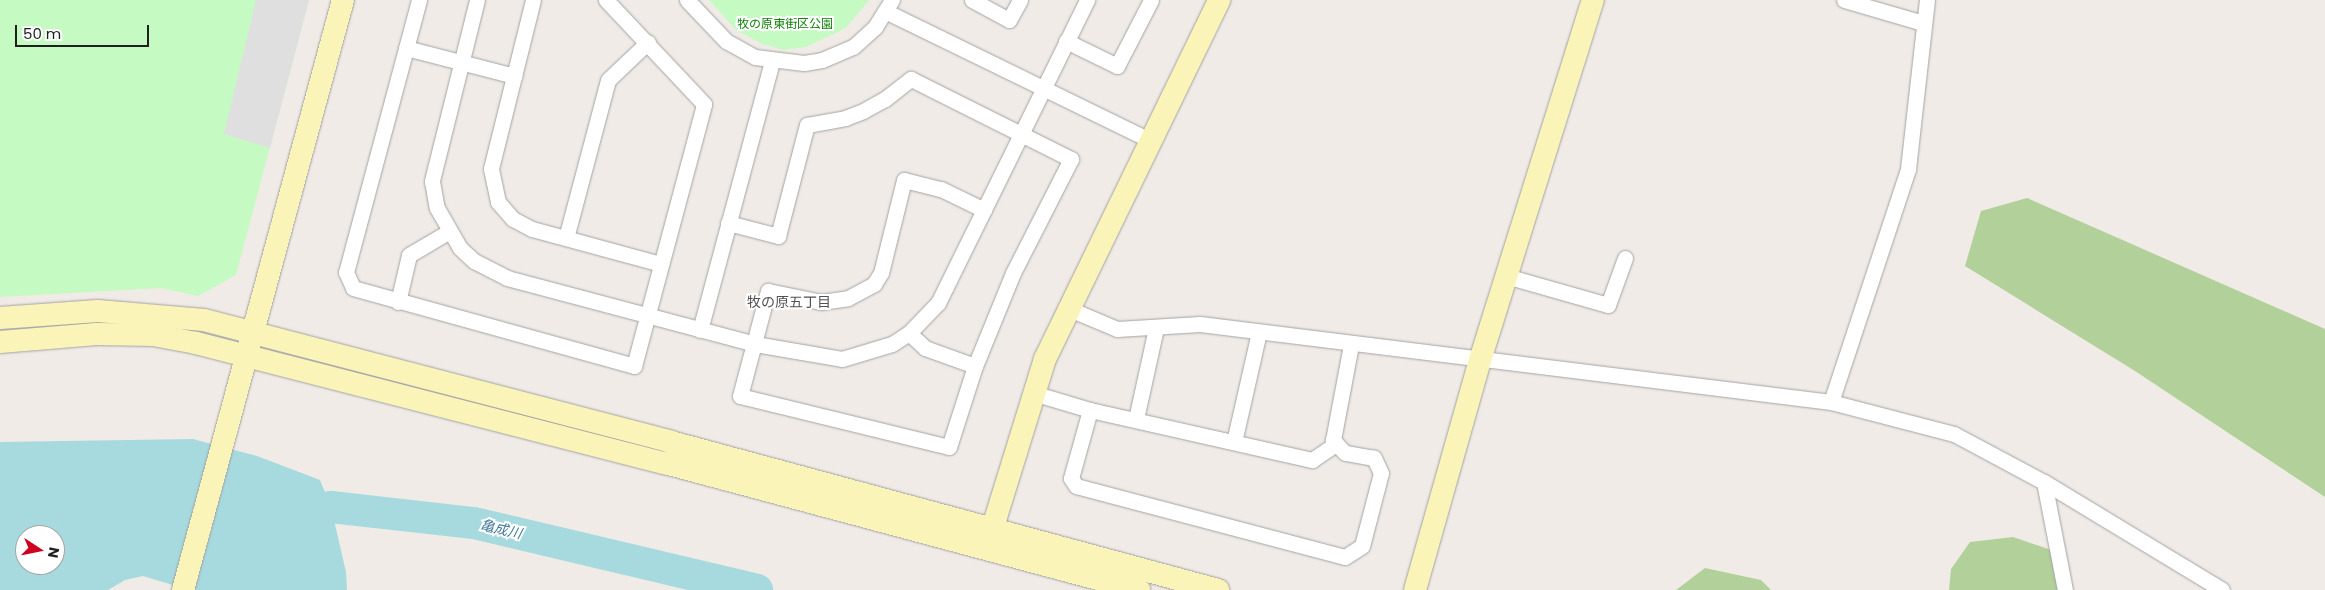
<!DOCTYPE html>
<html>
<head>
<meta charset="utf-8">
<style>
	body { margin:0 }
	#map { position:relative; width:2325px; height:590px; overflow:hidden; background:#f0ebe6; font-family:Poppins,"Noto Sans JP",sans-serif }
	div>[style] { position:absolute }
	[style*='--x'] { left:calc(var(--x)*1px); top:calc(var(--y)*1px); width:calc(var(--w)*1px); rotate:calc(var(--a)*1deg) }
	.forest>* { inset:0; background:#b2d09a }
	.park>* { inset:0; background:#c6fac3 }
	.parking>* { inset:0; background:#dfdfdf }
	.water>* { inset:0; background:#a6dade }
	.river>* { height:32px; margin:-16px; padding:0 16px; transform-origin:16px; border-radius:16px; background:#a6dade }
	.roads { filter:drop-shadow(0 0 1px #a3a3a3) drop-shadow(0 0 1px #a3a3a3) }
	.street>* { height:15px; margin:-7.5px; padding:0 7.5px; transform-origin:7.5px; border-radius:7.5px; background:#fff }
	.secondary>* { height:22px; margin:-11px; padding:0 11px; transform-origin:11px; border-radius:11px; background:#fbf4b9 }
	span { translate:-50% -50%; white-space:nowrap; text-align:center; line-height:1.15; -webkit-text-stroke:4px #fff; paint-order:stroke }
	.park-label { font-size:12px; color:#12810a }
	.neighbourhood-label { font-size:14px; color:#525252 }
	.water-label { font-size:14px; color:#417a99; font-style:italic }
	.north { position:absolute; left:15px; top:525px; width:50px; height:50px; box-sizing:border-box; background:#fff; border:1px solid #a5a5a5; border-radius:50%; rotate:101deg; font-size:14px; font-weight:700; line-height:20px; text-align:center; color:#1f1f1f }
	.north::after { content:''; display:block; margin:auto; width:18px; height:22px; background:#cf001f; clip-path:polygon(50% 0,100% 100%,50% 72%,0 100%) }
	.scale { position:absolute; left:15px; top:25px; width:134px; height:22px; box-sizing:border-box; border:2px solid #1f1f1f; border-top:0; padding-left:6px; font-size:15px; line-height:18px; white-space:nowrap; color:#1f1f1f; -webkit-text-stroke:4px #fff; paint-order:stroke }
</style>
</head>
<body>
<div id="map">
	<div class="forest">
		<i style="clip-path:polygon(2027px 198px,2325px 329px,2325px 497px,2135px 371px,1965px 266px,1981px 211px)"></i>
		<i style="clip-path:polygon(2013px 537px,2054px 551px,2070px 590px,1949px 590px,1951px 569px,1970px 542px)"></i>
		<i style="clip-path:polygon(1705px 568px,1761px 580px,1771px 590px,1676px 590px)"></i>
	</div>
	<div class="park">
		<i style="clip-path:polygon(0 0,309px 0,236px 275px,198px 296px,161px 288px,0 297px)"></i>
		<i style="clip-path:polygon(709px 0,869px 0,846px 28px,806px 47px,784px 50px,762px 44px,736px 30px)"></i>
	</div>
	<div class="parking">
		<i style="clip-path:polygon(256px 0,309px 0,270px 148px,224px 134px)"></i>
	</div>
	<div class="water">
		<i style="clip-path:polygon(evenodd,193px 439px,257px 456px,320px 480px,331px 507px,346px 572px,347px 590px,189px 590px,143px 576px,125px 580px,108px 590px,0 590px,0 442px,193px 439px,25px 535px,55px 535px,55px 565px,25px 565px,25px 535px)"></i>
	</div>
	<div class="river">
		<i style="--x:291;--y:527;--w:45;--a:-26.6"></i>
		<i style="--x:331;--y:507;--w:144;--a:6.4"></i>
		<i style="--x:474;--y:523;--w:291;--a:13.3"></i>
	</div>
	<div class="roads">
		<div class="street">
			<i style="--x:419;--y:0;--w:282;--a:105"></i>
			<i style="--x:346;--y:272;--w:17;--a:66"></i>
			<i style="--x:353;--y:288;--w:292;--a:15.5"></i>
			<i style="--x:634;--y:366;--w:271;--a:-75"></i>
			<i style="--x:704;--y:104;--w:143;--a:-133.3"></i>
			<i style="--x:477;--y:0;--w:187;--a:104"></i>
			<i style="--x:432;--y:181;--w:27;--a:80"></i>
			<i style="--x:437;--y:208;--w:46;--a:60.1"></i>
			<i style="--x:460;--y:248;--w:19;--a:43"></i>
			<i style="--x:474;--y:261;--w:37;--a:27"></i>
			<i style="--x:507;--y:278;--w:257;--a:14.9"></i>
			<i style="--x:755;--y:344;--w:88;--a:9.8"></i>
			<i style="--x:842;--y:359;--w:52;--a:-16.7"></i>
			<i style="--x:892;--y:344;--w:20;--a:-33"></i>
			<i style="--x:909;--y:333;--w:42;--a:-46"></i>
			<i style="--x:938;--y:303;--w:338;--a:-63.8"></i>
			<i style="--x:533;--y:0;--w:174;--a:104"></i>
			<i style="--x:491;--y:169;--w:34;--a:78"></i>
			<i style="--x:498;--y:202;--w:23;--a:49"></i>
			<i style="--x:513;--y:219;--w:21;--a:28"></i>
			<i style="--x:532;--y:229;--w:134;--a:15.2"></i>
			<i style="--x:687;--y:0;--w:57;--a:46.4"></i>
			<i style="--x:726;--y:41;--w:33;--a:29"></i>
			<i style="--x:755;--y:57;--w:49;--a:7"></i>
			<i style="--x:804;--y:63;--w:18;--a:-9"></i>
			<i style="--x:822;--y:60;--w:34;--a:-23"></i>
			<i style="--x:853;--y:47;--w:30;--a:-42"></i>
			<i style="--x:875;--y:27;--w:32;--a:-58"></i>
			<i style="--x:972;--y:0;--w:42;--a:28.4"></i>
			<i style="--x:1009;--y:20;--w:23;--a:-61"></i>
			<i style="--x:1844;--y:0;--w:82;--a:16.2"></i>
			<i style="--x:885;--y:11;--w:294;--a:26"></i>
			<i style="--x:1066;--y:41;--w:57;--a:26.1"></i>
			<i style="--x:1117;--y:66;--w:74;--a:-62.7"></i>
			<i style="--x:406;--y:48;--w:112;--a:14.5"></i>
			<i style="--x:728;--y:223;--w:52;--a:14.6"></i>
			<i style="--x:778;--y:236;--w:115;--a:-75.4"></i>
			<i style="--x:807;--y:125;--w:39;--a:-10"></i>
			<i style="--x:845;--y:118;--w:19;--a:-21"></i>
			<i style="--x:863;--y:111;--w:25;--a:-29"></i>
			<i style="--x:885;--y:99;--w:33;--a:-38"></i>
			<i style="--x:911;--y:79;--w:179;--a:26.6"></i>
			<i style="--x:1071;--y:159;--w:128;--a:117"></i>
			<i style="--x:1013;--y:273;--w:100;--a:112.2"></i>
			<i style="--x:975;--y:366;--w:85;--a:107.8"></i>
			<i style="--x:949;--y:447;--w:215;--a:-166.3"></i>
			<i style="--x:740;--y:396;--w:109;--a:-75.1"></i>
			<i style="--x:768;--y:291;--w:54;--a:11.7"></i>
			<i style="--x:821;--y:302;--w:27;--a:-8"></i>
			<i style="--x:848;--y:298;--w:30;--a:-28"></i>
			<i style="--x:874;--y:284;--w:13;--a:-58"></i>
			<i style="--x:881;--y:273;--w:96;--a:-76.1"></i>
			<i style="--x:904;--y:180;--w:38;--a:14"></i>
			<i style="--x:941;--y:189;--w:48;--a:26"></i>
			<i style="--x:566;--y:238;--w:163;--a:-75.1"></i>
			<i style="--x:608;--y:80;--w:55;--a:-43.5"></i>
			<i style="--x:1506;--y:276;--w:106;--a:15.9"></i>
			<i style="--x:1608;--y:305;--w:50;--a:-70.1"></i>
			<i style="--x:398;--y:302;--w:48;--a:-76.8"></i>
			<i style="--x:409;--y:255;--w:45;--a:-30.5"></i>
			<i style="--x:1067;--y:308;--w:54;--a:22.8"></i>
			<i style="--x:1117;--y:329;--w:83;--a:-3.4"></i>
			<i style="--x:1200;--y:324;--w:636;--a:7.05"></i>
			<i style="--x:1831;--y:402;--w:127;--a:14.6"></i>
			<i style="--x:1954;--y:434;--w:102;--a:28.1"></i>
			<i style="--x:2044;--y:482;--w:208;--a:31.2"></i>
			<i style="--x:700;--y:330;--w:278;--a:-75"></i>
			<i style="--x:909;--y:333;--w:22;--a:43"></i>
			<i style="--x:925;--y:348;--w:53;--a:19.8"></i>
			<i style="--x:1033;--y:393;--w:59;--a:16.6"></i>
			<i style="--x:1090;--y:410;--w:228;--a:12.7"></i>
			<i style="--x:1312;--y:460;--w:29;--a:-34"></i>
			<i style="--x:1831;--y:402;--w:245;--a:-71.7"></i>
			<i style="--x:1908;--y:169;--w:170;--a:-83.6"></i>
			<i style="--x:1090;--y:410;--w:71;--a:105.6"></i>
			<i style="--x:1071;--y:478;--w:9;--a:58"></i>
			<i style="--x:1076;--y:486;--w:278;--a:14.8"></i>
			<i style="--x:1345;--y:557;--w:20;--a:-33"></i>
			<i style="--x:1362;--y:546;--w:75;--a:-75.4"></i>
			<i style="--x:1381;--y:473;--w:17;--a:-115"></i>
			<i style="--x:1374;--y:458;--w:29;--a:-170"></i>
			<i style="--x:1345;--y:453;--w:18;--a:-133"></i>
			<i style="--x:1333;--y:440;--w:97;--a:-79.3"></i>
			<i style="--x:1136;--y:419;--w:93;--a:-77.6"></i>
			<i style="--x:1234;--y:442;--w:113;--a:-77.2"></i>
			<i style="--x:2044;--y:482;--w:110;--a:79"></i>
		</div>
		<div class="secondary">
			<i style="--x:0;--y:318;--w:98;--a:-4.1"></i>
			<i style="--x:98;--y:311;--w:106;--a:4.9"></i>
			<i style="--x:204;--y:320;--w:483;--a:14.6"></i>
			<i style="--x:671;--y:442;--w:567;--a:15.14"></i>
			<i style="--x:0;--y:342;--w:97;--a:-4.7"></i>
			<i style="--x:97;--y:334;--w:56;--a:1"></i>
			<i style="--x:153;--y:335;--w:44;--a:10.5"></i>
			<i style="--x:196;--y:343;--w:484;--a:14.4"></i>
			<i style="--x:665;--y:463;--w:491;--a:15"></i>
			<i style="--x:992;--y:530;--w:179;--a:-72.8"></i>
			<i style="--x:1045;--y:359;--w:399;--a:-64.1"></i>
			<i style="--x:183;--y:590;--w:611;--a:-74.83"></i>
			<i style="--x:1415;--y:590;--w:242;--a:-74.2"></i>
			<i style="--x:1481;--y:357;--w:374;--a:-72.6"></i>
		</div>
	</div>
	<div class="park-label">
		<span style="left:785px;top:24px">牧の原東街区公園</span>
	</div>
	<div class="neighbourhood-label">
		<span style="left:789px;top:302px">牧の原五丁目</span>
	</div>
	<div class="water-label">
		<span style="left:501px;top:529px;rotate:13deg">亀成川</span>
	</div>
	<div class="north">N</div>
	<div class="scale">50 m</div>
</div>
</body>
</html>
